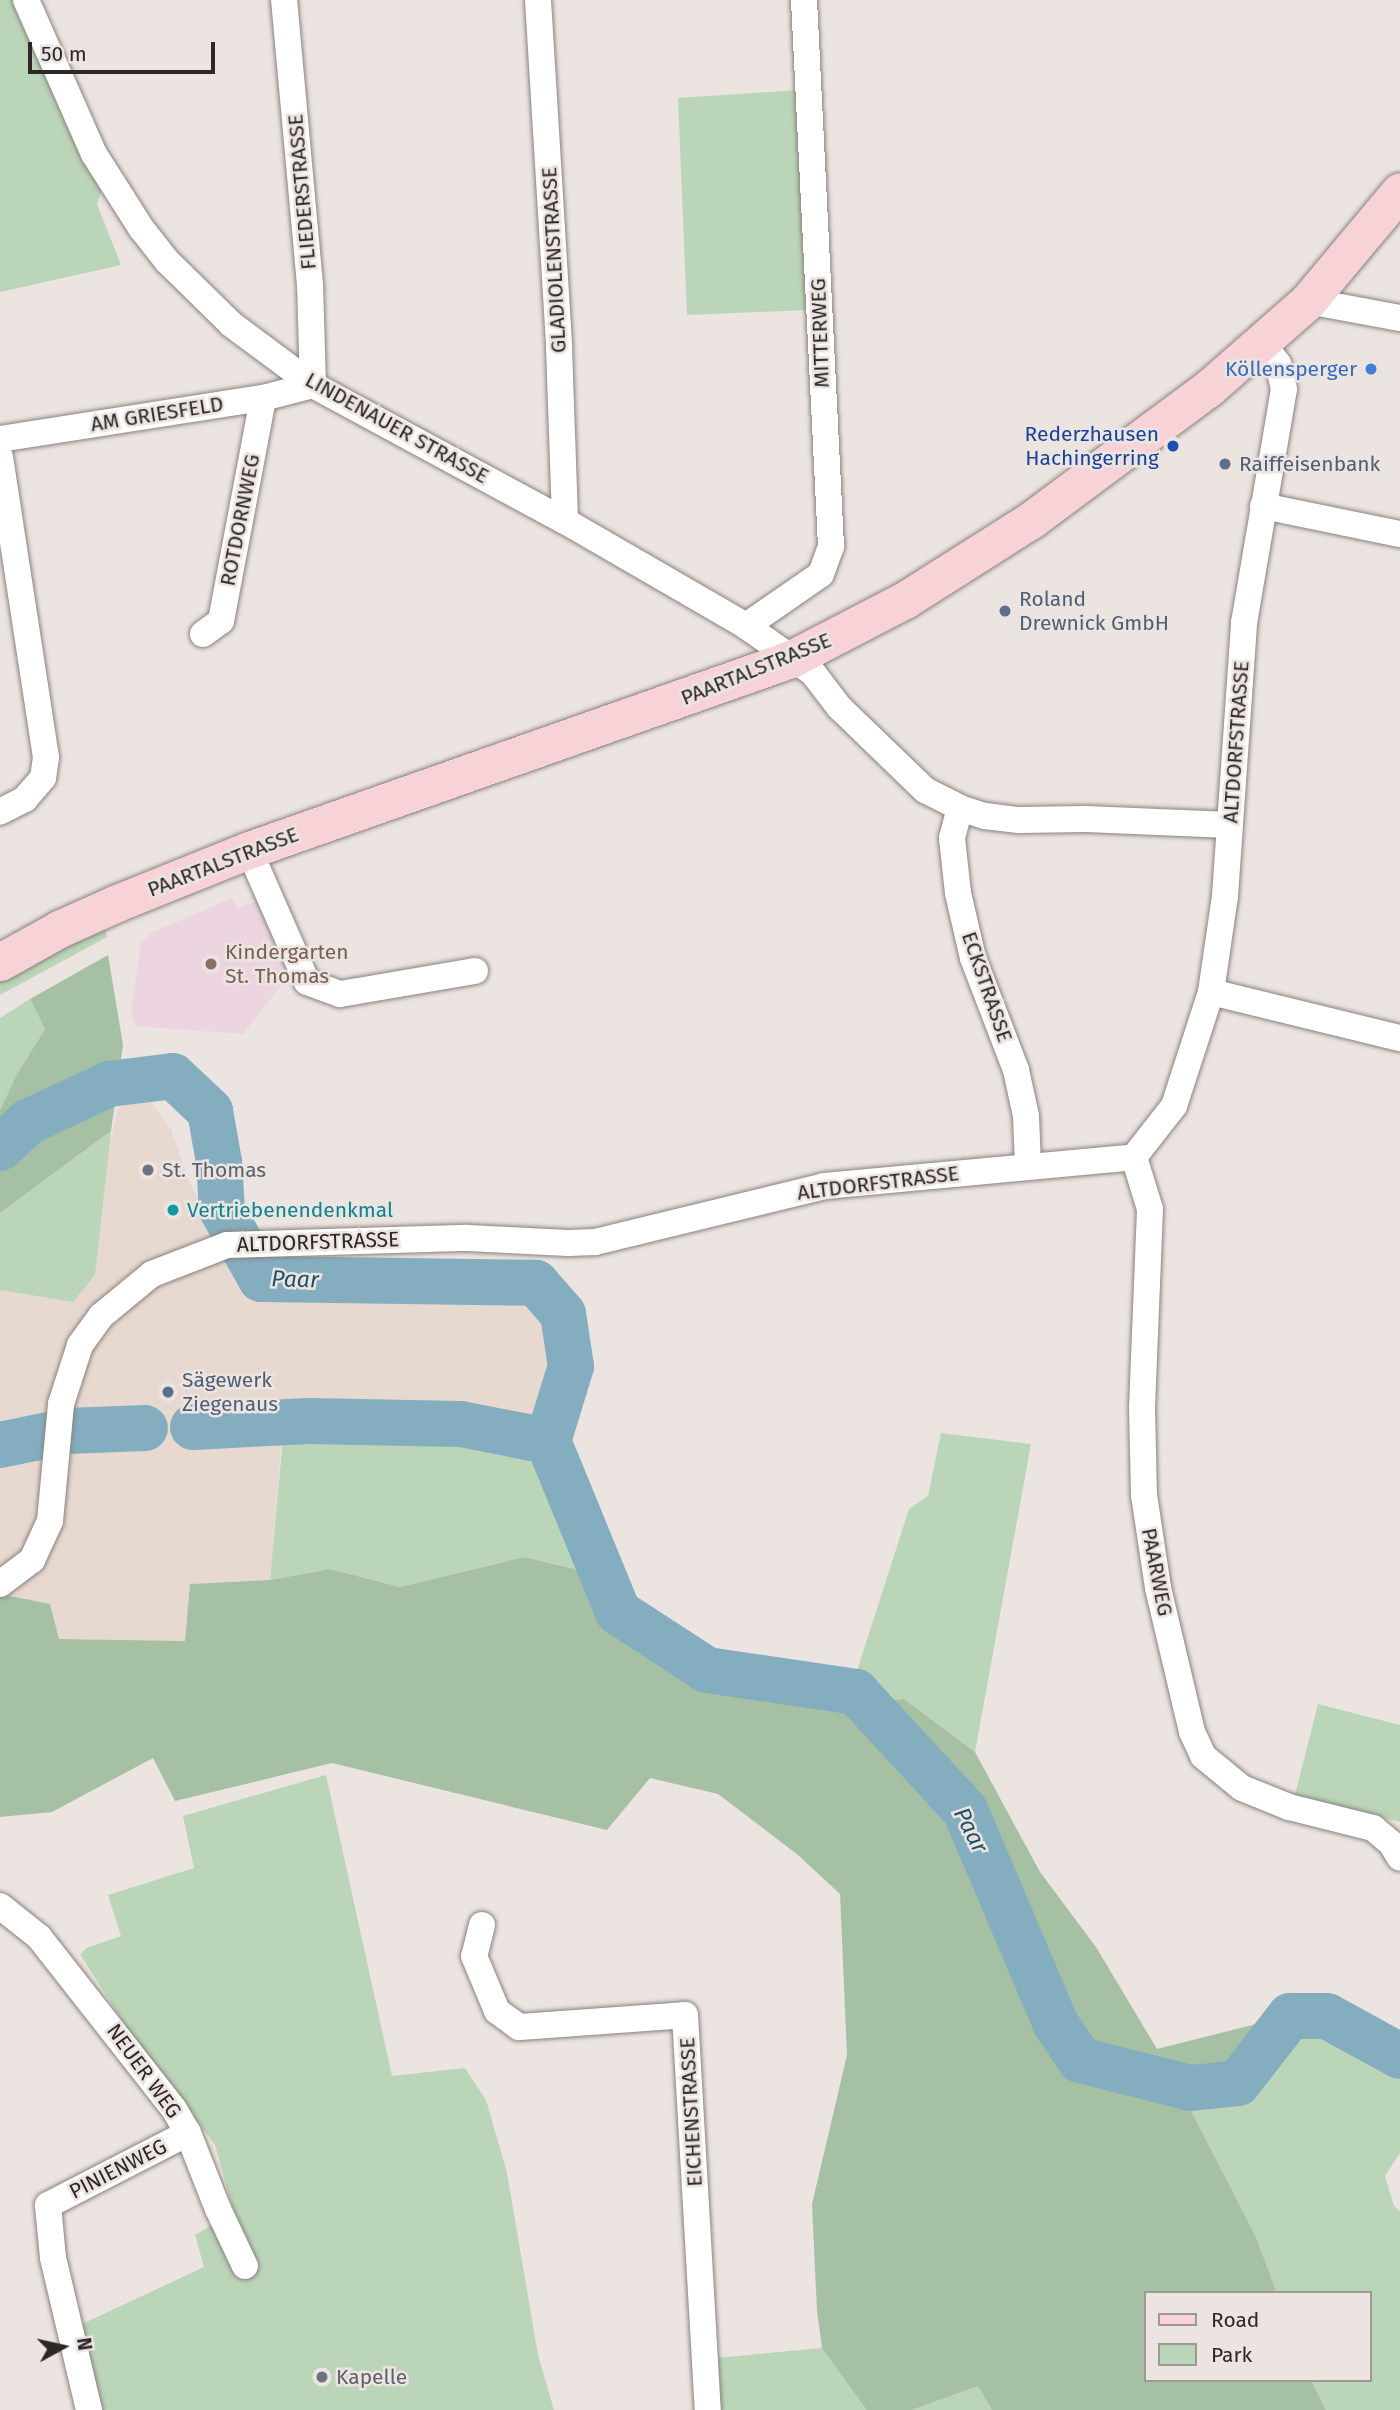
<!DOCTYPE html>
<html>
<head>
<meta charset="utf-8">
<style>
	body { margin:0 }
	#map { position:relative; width:1400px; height:2410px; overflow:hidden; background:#ece4e0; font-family:"Fira Sans",sans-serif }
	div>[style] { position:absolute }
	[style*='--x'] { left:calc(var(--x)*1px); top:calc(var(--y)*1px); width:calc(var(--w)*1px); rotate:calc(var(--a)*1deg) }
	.built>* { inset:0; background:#e8d9d0 }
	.education>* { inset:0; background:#ecd5e1 }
	.green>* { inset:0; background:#bbd5b8 }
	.forest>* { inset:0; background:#a5c0a2 }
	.river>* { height:46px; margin:-23px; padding:0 23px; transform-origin:23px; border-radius:23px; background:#84aec0 }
	.roads { filter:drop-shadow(0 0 2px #89827e) drop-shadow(0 0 2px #89827e) }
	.minor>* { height:26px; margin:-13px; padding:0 13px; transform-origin:13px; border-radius:13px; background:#fff }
	.secondary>* { height:37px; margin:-18.5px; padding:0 18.5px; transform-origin:18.5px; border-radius:18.5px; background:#f7d3d7 }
	.dots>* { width:19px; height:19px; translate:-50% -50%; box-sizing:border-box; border:4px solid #ece4e0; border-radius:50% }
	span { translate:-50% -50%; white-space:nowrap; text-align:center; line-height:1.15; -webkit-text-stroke:5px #ece4e0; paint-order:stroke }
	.street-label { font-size:21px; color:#2b2827 }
	.shop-label { font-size:21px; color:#366cbe }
	.right { translate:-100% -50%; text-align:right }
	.transit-label { font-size:21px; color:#164399 }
	.service-label { font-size:21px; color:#4e5e75 }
	.left { translate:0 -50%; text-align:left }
	.education-label { font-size:21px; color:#785e54 }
	.worship-label { font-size:21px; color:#5b616d }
	.culture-label { font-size:21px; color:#0d838f }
	.water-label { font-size:23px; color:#1b5366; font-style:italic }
	.legend { position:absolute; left:1144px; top:2291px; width:228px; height:91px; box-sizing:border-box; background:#ece4e0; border:2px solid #9f9996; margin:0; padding:9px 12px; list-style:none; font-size:21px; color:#2b2827 }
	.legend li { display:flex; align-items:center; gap:14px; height:35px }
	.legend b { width:35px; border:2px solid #9f9996 }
	.north { position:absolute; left:28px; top:2312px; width:70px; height:70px; -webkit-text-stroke:5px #ece4e0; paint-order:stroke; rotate:82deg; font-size:19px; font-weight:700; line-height:28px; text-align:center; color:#2b2827 }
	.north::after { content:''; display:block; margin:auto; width:24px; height:32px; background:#2b2827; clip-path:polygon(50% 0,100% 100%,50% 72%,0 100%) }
	.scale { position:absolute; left:28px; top:42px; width:187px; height:32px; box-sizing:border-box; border:4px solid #2b2827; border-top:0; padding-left:9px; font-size:21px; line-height:24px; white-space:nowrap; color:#2b2827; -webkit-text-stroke:5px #ece4e0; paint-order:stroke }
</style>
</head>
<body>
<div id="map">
	<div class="built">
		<i style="clip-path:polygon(127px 1070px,171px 1129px,190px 1184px,215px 1223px,283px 1294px,531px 1292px,555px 1354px,540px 1421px,284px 1410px,270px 1580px,190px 1584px,185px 1641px,59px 1639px,0 1594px,0 1290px,72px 1302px)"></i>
	</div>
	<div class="education">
		<i style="clip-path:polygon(232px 898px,238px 909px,257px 900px,290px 974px,243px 1034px,136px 1026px,131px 1012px,141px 942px,151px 933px)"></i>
	</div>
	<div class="green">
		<i style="clip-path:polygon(0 0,14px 0,103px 188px,97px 204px,121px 265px,0 292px)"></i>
		<i style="clip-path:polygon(798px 90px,809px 310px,687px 315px,678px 98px)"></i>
		<i style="clip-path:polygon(103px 920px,107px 937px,0 995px,0 970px)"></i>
		<i style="clip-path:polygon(30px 999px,45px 1029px,17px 1074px,0 1110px,0 1018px)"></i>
		<i style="clip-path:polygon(111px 1131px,95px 1275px,73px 1302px,0 1290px,0 1213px)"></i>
		<i style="clip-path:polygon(941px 1433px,1031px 1444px,975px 1752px,904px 1699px,871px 1701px,855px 1677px,909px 1509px,928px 1496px)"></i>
		<i style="clip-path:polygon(420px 1435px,529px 1441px,587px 1572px,524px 1557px,400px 1587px,330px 1569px,270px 1580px,283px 1438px)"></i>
		<i style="clip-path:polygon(1318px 1704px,1400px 1725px,1400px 1822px,1295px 1795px)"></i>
		<i style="clip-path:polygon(326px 1775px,392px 2076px,465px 2068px,486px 2100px,507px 2173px,538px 2355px,554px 2410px,103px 2410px,80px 2325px,204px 2267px,195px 2235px,234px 2212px,215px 2145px,123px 2022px,80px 1954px,87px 1948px,121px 1936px,108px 1895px,194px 1868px,183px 1816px)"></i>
		<i style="clip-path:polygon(1314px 2030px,1362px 2046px,1400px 2075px,1400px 2153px,1385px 2176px,1394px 2206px,1400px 2211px,1400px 2410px,1326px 2410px,1311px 2380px,1370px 2380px,1370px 2293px,1277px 2293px,1256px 2237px,1188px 2105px,1207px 2108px,1237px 2105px,1290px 2045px)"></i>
		<i style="clip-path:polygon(822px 2348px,869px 2410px,718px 2410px,715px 2358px)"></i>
		<i style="clip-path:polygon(978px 2386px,992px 2410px,912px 2410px)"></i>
	</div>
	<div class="forest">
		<i style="clip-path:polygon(108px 955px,123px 1045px,111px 1131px,0 1213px,0 1110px,17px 1074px,45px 1029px,30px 999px)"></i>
		<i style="clip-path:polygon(524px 1557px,587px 1572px,620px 1628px,699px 1679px,845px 1703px,904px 1699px,975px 1752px,1040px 1872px,1096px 1947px,1157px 2049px,1268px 2021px,1253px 2055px,1234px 2072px,1182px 2080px,1188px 2105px,1256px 2237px,1277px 2293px,1146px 2293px,1146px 2380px,1311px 2380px,1326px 2410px,992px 2410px,978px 2386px,912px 2410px,867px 2410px,822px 2348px,817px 2311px,812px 2204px,847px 2055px,840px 1894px,798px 1855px,718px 1794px,650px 1778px,607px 1830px,332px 1763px,175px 1801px,153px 1758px,52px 1812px,0 1817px,0 1594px,50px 1604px,59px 1639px,185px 1641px,190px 1584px,270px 1580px,330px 1569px,400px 1587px)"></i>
	</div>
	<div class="river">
		<i style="--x:0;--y:1148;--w:38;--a:-43"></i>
		<i style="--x:28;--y:1122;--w:89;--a:-25.1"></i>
		<i style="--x:109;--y:1084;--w:64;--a:-7.1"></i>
		<i style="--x:173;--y:1076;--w:51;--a:43.4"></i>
		<i style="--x:210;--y:1111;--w:52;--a:80"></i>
		<i style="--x:219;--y:1162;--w:48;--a:86.4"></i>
		<i style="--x:222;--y:1210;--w:79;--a:60.5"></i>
		<i style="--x:261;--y:1279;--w:275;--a:0.8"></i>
		<i style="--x:536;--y:1283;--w:41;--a:48.9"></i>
		<i style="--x:563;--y:1314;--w:53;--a:81.3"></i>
		<i style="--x:571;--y:1366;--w:78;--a:107"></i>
		<i style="--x:193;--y:1427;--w:116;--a:-3"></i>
		<i style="--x:309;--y:1421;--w:152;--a:1.1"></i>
		<i style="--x:461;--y:1424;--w:89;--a:11.1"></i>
		<i style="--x:548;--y:1441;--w:185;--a:67.7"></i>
		<i style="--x:618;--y:1612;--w:106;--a:33.1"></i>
		<i style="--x:707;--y:1670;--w:151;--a:8.4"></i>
		<i style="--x:856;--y:1692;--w:161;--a:47.3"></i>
		<i style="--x:965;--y:1810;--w:233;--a:67"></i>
		<i style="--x:1056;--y:2024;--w:43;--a:56.3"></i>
		<i style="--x:1080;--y:2060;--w:114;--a:14.2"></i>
		<i style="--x:1191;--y:2088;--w:47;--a:-6.1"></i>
		<i style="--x:1238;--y:2083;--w:85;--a:-52.2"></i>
		<i style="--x:1290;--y:2016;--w:37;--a:0"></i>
		<i style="--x:1327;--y:2016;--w:83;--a:28.7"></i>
		<i style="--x:0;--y:1445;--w:69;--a:-11.6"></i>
		<i style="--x:68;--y:1431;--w:77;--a:-2.2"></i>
	</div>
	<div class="roads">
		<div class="minor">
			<i style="--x:26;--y:0;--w:168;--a:66.2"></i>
			<i style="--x:94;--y:154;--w:88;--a:57.6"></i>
			<i style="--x:141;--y:228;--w:42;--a:51.8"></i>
			<i style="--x:167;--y:261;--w:90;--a:44.5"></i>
			<i style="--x:231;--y:324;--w:102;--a:36.6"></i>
			<i style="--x:313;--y:385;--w:286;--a:28.4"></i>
			<i style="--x:565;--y:521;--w:209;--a:30.1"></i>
			<i style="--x:746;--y:626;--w:82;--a:35"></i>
			<i style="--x:813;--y:673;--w:43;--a:52.6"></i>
			<i style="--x:839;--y:707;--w:120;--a:44"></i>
			<i style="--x:925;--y:790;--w:39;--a:27"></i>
			<i style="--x:960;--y:808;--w:31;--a:105"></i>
			<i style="--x:952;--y:838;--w:55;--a:83.8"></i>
			<i style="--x:958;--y:893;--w:67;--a:77"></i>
			<i style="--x:973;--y:958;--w:120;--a:69"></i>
			<i style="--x:1016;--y:1070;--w:47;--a:77.7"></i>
			<i style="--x:1026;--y:1116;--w:50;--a:87.7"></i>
			<i style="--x:538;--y:0;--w:348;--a:86.5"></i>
			<i style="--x:559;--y:347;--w:174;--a:88"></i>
			<i style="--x:1308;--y:301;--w:94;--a:10.5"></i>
			<i style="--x:0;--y:439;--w:266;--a:-8.9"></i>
			<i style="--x:263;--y:398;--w:52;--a:-14.6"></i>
			<i style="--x:313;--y:385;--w:100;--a:-91.7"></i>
			<i style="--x:310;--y:285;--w:286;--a:-95.2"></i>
			<i style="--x:0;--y:457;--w:304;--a:81.3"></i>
			<i style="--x:46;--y:757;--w:21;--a:98"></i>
			<i style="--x:43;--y:778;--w:28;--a:131"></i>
			<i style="--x:25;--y:799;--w:28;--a:153"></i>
			<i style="--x:1263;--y:506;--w:140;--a:11.6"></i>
			<i style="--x:746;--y:626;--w:91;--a:-34.7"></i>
			<i style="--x:821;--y:574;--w:30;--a:-70"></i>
			<i style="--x:831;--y:546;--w:547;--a:-92.83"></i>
			<i style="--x:203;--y:634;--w:22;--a:-36"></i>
			<i style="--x:221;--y:621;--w:227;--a:-79.3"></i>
			<i style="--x:960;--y:808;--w:26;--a:18"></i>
			<i style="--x:985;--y:816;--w:34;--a:7"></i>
			<i style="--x:1019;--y:820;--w:67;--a:-0.9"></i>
			<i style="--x:1086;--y:819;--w:144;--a:2.4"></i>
			<i style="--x:249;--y:850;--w:144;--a:66.3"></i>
			<i style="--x:307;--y:982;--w:35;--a:20"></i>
			<i style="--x:340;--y:994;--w:137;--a:-9.7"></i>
			<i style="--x:1211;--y:992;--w:195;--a:13.7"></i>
			<i style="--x:1134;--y:1157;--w:54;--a:72.9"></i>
			<i style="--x:1150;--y:1209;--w:198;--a:92.3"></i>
			<i style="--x:1142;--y:1407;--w:88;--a:88.7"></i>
			<i style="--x:1144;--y:1495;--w:94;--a:81.4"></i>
			<i style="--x:1158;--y:1588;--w:148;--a:76.7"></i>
			<i style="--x:1192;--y:1732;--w:26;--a:65"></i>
			<i style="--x:1203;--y:1756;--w:50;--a:39.4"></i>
			<i style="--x:1242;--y:1788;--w:51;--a:22"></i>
			<i style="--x:1289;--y:1807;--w:87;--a:14"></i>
			<i style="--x:1373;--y:1828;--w:23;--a:40"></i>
			<i style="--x:1391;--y:1843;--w:17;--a:59"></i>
			<i style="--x:0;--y:1584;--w:40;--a:-37"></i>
			<i style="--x:32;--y:1560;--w:43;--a:-65.2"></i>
			<i style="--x:50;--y:1521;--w:118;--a:-84.6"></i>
			<i style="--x:61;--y:1404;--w:62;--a:-72.1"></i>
			<i style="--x:80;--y:1345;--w:36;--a:-54"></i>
			<i style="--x:101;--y:1316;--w:66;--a:-39.5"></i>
			<i style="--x:152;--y:1274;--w:80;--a:-21.1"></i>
			<i style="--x:227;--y:1245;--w:241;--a:-1.7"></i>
			<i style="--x:468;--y:1238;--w:100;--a:2.9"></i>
			<i style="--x:568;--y:1243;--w:27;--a:-2"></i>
			<i style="--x:595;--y:1242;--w:236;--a:-13.7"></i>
			<i style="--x:824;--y:1186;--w:311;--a:-5.3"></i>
			<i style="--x:1134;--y:1157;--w:65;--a:-51.9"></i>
			<i style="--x:1174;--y:1106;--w:120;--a:-72"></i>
			<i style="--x:1211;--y:992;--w:97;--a:-81.7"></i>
			<i style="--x:1225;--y:896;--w:274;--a:-86"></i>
			<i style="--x:1244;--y:623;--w:237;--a:-80.3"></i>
			<i style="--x:1284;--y:389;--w:26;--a:-103"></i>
			<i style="--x:1278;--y:364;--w:27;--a:-126"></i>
			<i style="--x:0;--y:1906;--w:50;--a:38.5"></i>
			<i style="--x:39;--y:1937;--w:219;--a:51.9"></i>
			<i style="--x:174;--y:2109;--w:28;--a:60"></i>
			<i style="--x:188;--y:2133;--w:82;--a:68.5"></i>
			<i style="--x:218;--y:2209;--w:63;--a:64.7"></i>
			<i style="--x:482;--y:1925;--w:32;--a:104"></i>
			<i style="--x:474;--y:1956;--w:60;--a:67.3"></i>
			<i style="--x:497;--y:2011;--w:27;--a:36"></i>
			<i style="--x:519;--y:2027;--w:166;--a:-4.1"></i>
			<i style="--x:685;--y:2015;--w:396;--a:86.7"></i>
			<i style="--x:89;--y:2410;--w:156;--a:-103.3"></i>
			<i style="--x:53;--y:2258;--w:53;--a:-95.4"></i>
			<i style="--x:48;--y:2205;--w:157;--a:-27.2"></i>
		</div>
		<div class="secondary">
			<i style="--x:0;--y:962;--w:68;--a:-29.2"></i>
			<i style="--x:59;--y:929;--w:64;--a:-24.1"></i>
			<i style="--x:117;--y:903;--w:142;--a:-21.9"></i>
			<i style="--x:249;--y:850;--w:575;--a:-19.41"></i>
			<i style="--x:791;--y:659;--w:128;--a:-27.4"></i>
			<i style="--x:905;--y:600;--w:149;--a:-32.4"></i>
			<i style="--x:1031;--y:520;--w:222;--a:-36.6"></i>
			<i style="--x:1209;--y:388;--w:132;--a:-41.3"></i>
			<i style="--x:1308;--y:301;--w:143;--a:-50.1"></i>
		</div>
	</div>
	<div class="dots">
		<i style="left:1371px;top:369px;background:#3f7fe0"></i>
		<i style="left:1173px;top:446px;background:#1a4fb4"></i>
		<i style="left:1225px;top:464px;background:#5c6f8a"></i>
		<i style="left:1005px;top:611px;background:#5c6f8a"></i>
		<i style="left:211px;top:964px;background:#8d6e63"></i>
		<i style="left:148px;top:1170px;background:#6b7280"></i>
		<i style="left:173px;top:1210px;background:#0f9aa8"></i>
		<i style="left:168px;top:1392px;background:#5c6f8a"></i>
		<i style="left:322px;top:2377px;background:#6b7280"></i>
	</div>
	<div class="street-label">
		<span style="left:302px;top:192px;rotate:-95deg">FLIEDERSTRASSE</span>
		<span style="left:554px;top:260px;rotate:-93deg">GLADIOLENSTRASSE</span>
		<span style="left:820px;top:333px;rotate:-92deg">MITTERWEG</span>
		<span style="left:157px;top:414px;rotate:-9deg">AM GRIESFELD</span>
		<span style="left:397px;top:428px;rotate:29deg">LINDENAUER STRASSE</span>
		<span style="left:240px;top:520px;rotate:-79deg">ROTDORNWEG</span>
		<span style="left:756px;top:669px;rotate:-22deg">PAARTALSTRASSE</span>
		<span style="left:1236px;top:742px;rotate:-86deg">ALTDORFSTRASSE</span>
		<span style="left:223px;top:862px;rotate:-21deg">PAARTALSTRASSE</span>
		<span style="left:987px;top:987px;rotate:71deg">ECKSTRASSE</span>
		<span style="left:878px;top:1183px;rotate:-7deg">ALTDORFSTRASSE</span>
		<span style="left:318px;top:1242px;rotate:-2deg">ALTDORFSTRASSE</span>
		<span style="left:1157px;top:1572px;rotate:79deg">PAARWEG</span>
		<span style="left:144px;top:2071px;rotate:54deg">NEUER WEG</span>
		<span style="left:691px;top:2112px;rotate:-93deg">EICHENSTRASSE</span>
		<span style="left:118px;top:2169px;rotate:-27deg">PINIENWEG</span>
	</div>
	<div class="shop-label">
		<span class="right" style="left:1357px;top:369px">Köllensperger</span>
	</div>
	<div class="transit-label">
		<span class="right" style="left:1159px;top:446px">Rederzhausen<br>Hachingerring</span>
	</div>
	<div class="service-label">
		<span class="left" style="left:1239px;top:464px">Raiffeisenbank</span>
		<span class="left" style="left:1019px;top:611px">Roland<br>Drewnick GmbH</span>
		<span class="left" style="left:182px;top:1392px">Sägewerk<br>Ziegenaus</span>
	</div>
	<div class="education-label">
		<span class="left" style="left:225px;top:964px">Kindergarten<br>St. Thomas</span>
	</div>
	<div class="worship-label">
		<span class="left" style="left:162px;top:1170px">St. Thomas</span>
		<span class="left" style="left:336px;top:2377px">Kapelle</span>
	</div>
	<div class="culture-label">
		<span class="left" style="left:187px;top:1210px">Vertriebenendenkmal</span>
	</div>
	<div class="water-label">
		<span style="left:295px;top:1279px;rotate:2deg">Paar</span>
		<span style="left:971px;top:1830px;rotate:63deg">Paar</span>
	</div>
	<ul class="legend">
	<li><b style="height:9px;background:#f7d3d7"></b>Road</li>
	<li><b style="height:19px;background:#bbd5b8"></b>Park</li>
	</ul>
	<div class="north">N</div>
	<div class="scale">50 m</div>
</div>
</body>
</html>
